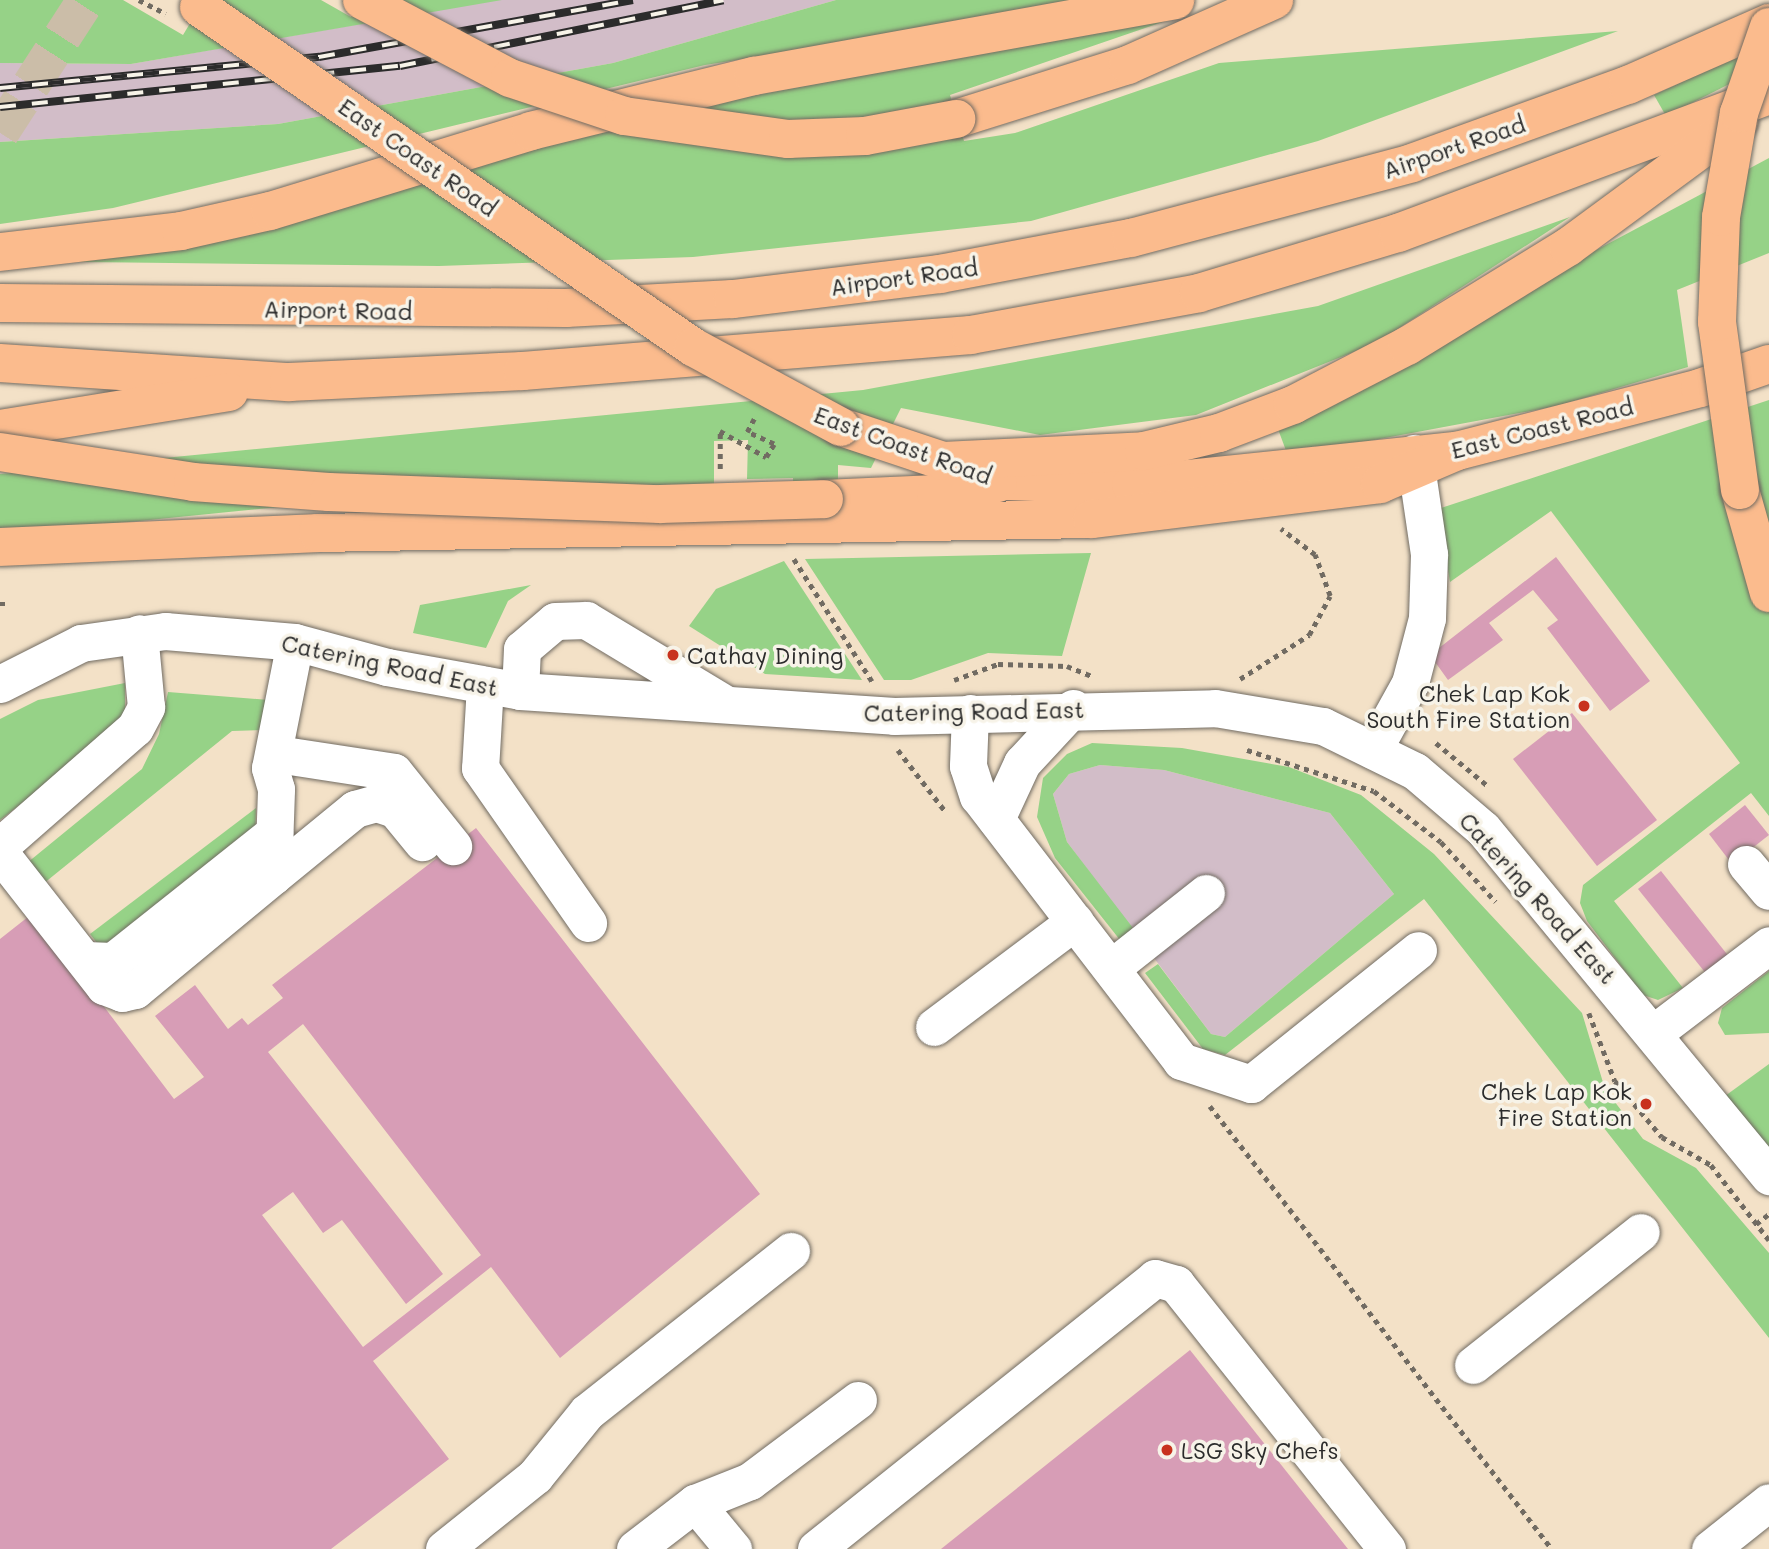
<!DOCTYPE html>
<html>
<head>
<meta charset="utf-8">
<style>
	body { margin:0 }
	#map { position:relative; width:1769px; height:1549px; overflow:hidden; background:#f3e1c7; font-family:Mali,sans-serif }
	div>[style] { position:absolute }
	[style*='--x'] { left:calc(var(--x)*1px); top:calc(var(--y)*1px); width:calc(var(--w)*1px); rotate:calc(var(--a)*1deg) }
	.industrial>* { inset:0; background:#d2bdc8 }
	.green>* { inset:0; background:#96d287 }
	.building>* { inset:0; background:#d79db6 }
	.major-tunnel>* { height:38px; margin-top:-19px; transform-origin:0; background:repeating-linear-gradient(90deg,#cbbda8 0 38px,transparent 0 57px) }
	.path>* { height:4.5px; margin-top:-2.25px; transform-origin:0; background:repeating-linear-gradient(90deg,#716b62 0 5px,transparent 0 10px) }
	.roads { filter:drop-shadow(0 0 2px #716b62) drop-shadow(0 0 2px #716b62) }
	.minor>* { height:37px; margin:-18.5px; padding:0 18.5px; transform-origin:18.5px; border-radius:18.5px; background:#fff }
	.major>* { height:38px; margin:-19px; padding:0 19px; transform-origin:19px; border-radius:19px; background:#fbbb8d }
	.highway>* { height:38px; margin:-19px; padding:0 19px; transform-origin:19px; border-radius:19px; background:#fbbb8d }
	.rail>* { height:8px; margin-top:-4px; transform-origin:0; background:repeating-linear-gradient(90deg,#f7f3e8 0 16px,#2b2b2b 0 32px); box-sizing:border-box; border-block:2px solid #2b2b2b }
	.bridges { filter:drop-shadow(0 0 2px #716b62) drop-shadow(0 0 2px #716b62) }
	.major-bridge>* { height:38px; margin:-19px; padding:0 19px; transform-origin:19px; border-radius:19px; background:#fbbb8d }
	.highway-bridge>* { height:38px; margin:-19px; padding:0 19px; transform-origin:19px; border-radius:19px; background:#fbbb8d }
	.dots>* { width:19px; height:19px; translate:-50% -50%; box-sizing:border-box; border:4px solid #f7f3e8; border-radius:50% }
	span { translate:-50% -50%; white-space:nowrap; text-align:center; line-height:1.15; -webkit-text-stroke:7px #f7f3e8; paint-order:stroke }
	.street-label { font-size:23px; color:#2b2b2b }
	.poi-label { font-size:23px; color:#2b2b2b }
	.left { translate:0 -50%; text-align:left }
	.right { translate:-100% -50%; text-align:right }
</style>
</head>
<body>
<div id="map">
	<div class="industrial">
		<i style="clip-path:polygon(496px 0,836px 0,613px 63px,278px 124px,0 142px,0 63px,131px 64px)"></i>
		<i style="clip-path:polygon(1100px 765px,1164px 770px,1330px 813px,1394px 894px,1225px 1037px,1211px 1034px,1067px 842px,1053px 794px,1069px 774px)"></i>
	</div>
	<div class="green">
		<i style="clip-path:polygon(0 0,123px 0,183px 35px,204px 0,321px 0,351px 17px,361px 0,502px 0,131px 64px,0 63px)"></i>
		<i style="clip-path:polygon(836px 0,1119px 0,705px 65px,113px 208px,0 224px,0 142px,278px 124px,613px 63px)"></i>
		<i style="clip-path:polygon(1186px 14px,950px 95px,964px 141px,1015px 133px,1219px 63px,1618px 31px,1318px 141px,1031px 221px,693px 257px,439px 266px,0 261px,715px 103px)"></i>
		<i style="clip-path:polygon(1769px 41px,1769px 64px,1666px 116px,1654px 95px)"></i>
		<i style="clip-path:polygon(1769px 158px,1769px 253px,1677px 290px,1688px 367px,1557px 406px,1288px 456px,1275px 421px)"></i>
		<i style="clip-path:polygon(1570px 217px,1376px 343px,1196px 415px,1040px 435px,901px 408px,871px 468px,838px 465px,838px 496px,793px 496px,793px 478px,747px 479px,748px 440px,714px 441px,714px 515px,299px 505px,0 535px,0 474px,863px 390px,1318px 306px)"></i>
		<i style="clip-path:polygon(1769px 400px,1769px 816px,1751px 793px,1614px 901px,1683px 988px,1658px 1000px,1643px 995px,1587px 921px,1580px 903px,1583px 885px,1740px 763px,1551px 511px,1450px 582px,1438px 509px)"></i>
		<i style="clip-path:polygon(1091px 553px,1062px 656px,988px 653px,911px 680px,884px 680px,805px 559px)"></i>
		<i style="clip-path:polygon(784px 561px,862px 680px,765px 674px,689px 626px,716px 589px)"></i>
		<i style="clip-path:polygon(531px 585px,508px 601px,486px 648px,413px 633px,420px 605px)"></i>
		<i style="clip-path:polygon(125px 683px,125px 712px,99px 744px,0 820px,0 719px,38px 700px)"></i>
		<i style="clip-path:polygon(168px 692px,269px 700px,265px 730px,232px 731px,43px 884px,27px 863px,142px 769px,159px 734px)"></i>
		<i style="clip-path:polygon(1092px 743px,1182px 748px,1289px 767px,1361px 795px,1434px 854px,1582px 1013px,1605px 1089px,1643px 1139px,1696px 1168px,1769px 1253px,1769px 1338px,1424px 899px,1225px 1055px,1203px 1049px,1145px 973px,1158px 964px,1211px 1034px,1225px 1037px,1394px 894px,1330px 813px,1164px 770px,1100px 765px,1069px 774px,1053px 794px,1067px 842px,1133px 928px,1120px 940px,1055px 858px,1037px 817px,1043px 778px,1067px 754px)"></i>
		<i style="clip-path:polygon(256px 808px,255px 836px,104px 952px,90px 934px)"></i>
		<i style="clip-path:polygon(1769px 971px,1769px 1033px,1725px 1035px,1718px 1023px,1722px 1008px)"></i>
		<i style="clip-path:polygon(1769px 1064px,1769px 1150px,1725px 1096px)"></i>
	</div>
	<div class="building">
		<i style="clip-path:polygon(1556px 557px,1650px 681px,1610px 711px,1547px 628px,1558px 620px,1533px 590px,1489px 623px,1503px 640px,1448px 680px,1430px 655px)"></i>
		<i style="clip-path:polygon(1572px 713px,1657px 820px,1597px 866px,1513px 759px)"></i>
		<i style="clip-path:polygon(1745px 805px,1769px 835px,1732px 864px,1709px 834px)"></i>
		<i style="clip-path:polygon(evenodd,476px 828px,760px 1194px,560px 1358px,491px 1267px,373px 1361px,449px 1459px,331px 1549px,0 1549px,0 939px,33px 913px,174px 1099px,204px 1077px,155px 1016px,195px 985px,228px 1029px,242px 1018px,248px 1025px,283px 998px,272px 985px,476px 828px,303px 1024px,481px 1255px,363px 1347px,262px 1215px,293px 1192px,323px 1233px,342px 1220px,406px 1304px,443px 1274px,268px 1052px,303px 1024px)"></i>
		<i style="clip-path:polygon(1661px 871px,1734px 963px,1712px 981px,1638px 889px)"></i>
		<i style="clip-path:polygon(1190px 1350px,1348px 1549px,941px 1549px)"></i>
	</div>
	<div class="major-tunnel">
		<i style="--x:0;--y:133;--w:158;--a:-57.1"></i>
	</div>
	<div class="path">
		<i style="--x:139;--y:0;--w:30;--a:27"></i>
		<i style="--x:720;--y:469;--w:38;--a:-90"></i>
		<i style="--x:720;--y:431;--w:53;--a:29.5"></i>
		<i style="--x:766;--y:457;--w:15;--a:-58"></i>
		<i style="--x:774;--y:444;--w:30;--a:-156"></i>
		<i style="--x:747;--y:432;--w:15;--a:-62"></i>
		<i style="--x:794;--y:559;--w:145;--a:57.4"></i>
		<i style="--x:0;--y:604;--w:7;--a:0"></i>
		<i style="--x:1240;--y:679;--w:82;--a:-32.5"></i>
		<i style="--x:1309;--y:635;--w:44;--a:-61.7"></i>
		<i style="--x:1330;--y:596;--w:44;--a:-110.1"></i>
		<i style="--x:1315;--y:555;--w:43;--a:-142.6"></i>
		<i style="--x:954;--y:680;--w:47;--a:-20"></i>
		<i style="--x:998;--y:664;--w:69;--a:1.7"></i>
		<i style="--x:1067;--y:666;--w:29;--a:22"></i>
		<i style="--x:1436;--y:743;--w:67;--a:39.6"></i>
		<i style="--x:898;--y:750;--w:78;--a:52.3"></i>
		<i style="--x:1247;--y:750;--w:133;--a:17.9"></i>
		<i style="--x:1374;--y:791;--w:84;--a:37.3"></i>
		<i style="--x:1441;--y:842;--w:81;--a:47.5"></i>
		<i style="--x:1589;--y:1013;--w:73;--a:69.1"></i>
		<i style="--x:1615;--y:1081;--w:73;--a:50"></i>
		<i style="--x:1662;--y:1137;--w:56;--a:29.7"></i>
		<i style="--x:1711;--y:1165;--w:95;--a:52.3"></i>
		<i style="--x:1210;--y:1106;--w:560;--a:52.33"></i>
		<i style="--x:1756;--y:1224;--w:16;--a:-38"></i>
	</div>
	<div class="roads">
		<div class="minor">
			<i style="--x:0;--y:684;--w:91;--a:-26.8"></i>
			<i style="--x:81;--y:643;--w:85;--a:-8.1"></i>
			<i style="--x:165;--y:631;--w:130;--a:4.8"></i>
			<i style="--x:295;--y:642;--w:95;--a:15.2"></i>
			<i style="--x:387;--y:667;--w:135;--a:10.2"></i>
			<i style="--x:520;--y:691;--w:375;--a:3.8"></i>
			<i style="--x:894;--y:716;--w:321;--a:-1.4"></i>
			<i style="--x:1215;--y:708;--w:109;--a:9.5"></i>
			<i style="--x:1323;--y:726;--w:102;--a:26.1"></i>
			<i style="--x:1415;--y:771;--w:89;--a:40.5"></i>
			<i style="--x:1483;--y:829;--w:450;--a:50.5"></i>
			<i style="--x:485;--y:685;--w:83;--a:93.4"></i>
			<i style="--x:480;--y:768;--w:189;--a:55.1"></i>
			<i style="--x:520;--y:691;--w:42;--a:-87.3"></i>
			<i style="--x:522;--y:649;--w:43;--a:-40.3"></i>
			<i style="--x:555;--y:621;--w:31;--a:-2"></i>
			<i style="--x:586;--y:620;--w:159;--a:31.1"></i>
			<i style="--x:970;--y:713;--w:53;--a:92.2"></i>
			<i style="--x:968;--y:766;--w:32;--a:72"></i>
			<i style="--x:978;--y:796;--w:334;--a:52.5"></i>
			<i style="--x:1181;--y:1061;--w:74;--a:18.2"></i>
			<i style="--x:1251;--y:1084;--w:214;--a:-38.7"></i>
			<i style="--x:1373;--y:750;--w:77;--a:-61.1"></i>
			<i style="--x:1410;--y:683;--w:67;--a:-75.3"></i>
			<i style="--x:1427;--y:618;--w:64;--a:-88.2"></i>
			<i style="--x:1429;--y:554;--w:102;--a:-98.4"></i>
			<i style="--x:277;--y:754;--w:118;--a:8.7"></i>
			<i style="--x:394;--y:772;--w:95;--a:51.4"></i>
			<i style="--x:996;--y:819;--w:62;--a:-65.1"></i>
			<i style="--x:1022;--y:763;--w:75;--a:-47.2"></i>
			<i style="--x:0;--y:846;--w:179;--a:-41.2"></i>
			<i style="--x:135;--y:728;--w:24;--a:-62"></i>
			<i style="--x:146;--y:707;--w:74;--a:-95.4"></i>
			<i style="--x:0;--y:853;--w:169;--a:52"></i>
			<i style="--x:104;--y:986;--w:19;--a:21"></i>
			<i style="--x:122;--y:993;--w:13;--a:-13"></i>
			<i style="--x:135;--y:990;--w:179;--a:-39.6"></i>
			<i style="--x:273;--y:876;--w:87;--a:-88"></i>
			<i style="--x:276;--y:789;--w:22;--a:-106"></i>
			<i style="--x:270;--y:768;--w:128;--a:-78.8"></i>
			<i style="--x:1746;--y:864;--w:35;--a:50"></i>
			<i style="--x:273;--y:876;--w:106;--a:-39.3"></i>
			<i style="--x:355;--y:809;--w:22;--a:-16"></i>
			<i style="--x:376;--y:803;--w:20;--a:18"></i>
			<i style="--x:395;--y:809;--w:43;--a:50.7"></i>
			<i style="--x:85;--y:960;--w:28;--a:2"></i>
			<i style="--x:113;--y:961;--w:206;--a:-38.5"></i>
			<i style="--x:1111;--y:968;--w:121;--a:-38.3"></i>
			<i style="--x:934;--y:1027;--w:176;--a:-36.9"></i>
			<i style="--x:1655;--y:1032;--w:143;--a:-37.3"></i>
			<i style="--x:1473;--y:1365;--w:214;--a:-38.4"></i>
			<i style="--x:695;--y:1503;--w:60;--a:50.4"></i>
			<i style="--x:444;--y:1549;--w:117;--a:-38.7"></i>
			<i style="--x:535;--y:1476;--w:82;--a:-50.9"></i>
			<i style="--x:587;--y:1412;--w:260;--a:-38.3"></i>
			<i style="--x:635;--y:1549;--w:76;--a:-37.5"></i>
			<i style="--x:695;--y:1503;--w:59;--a:-21.8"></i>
			<i style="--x:750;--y:1481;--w:135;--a:-36.9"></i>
			<i style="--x:816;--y:1549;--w:434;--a:-38.6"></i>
			<i style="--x:1155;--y:1278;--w:22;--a:16"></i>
			<i style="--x:1176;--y:1284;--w:339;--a:51.5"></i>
			<i style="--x:1710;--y:1549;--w:75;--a:-38.5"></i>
		</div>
		<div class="major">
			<i style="--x:956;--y:119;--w:180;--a:-17.4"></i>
			<i style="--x:1128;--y:65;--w:160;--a:-24"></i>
			<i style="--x:0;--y:252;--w:182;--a:-6.6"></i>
			<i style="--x:181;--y:231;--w:91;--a:-12.7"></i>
			<i style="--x:270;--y:211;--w:273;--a:-17"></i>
			<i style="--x:531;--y:131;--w:230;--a:-13.9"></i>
			<i style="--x:754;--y:76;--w:428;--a:-10.2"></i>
			<i style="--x:841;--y:427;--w:171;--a:18.4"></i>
			<i style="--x:1003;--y:481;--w:128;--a:1.8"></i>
			<i style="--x:1131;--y:485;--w:328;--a:-6"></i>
			<i style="--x:1457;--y:451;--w:251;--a:-14.5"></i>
			<i style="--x:1700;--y:388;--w:73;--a:-19.2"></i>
			<i style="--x:824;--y:499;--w:112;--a:-2.6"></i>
			<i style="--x:936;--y:494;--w:63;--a:-10.1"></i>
			<i style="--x:0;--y:547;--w:318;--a:-2.5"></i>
			<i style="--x:318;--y:533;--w:774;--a:-1.04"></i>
			<i style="--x:1092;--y:519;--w:290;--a:-6.9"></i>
			<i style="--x:1380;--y:484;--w:84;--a:-23.2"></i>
		</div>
		<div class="highway">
			<i style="--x:0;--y:303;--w:566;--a:0.51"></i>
			<i style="--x:566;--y:308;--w:167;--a:-3.1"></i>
			<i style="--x:733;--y:299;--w:209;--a:-6.9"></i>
			<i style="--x:940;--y:274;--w:194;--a:-10.7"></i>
			<i style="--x:1131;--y:238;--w:291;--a:-14.9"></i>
			<i style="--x:1412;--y:163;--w:230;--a:-19.9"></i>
			<i style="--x:1628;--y:85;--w:154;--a:-23.7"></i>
			<i style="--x:0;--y:363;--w:290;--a:3.8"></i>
			<i style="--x:289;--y:382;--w:234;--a:-2.7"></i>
			<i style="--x:523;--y:371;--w:449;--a:-4.6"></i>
			<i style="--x:971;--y:335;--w:232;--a:-10.4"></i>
			<i style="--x:1199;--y:293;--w:208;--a:-16.8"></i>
			<i style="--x:1398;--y:233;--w:396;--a:-20.4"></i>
			<i style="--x:0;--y:429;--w:232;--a:-9.2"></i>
			<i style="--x:943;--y:461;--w:201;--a:-2.8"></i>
			<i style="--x:1144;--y:451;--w:77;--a:-13.5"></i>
			<i style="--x:1219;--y:433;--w:79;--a:-20.7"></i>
			<i style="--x:1293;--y:405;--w:128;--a:-27.4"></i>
			<i style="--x:1407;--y:346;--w:189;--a:-31.6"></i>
			<i style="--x:1568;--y:247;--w:212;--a:-36.4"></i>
			<i style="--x:1740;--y:490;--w:107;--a:74.3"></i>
		</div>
	</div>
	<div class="rail">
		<i style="--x:0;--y:88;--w:321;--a:-5.6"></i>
		<i style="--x:319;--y:57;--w:319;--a:-10.3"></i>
		<i style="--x:0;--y:107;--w:402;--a:-5.9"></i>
		<i style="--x:400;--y:66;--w:330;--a:-11.5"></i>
	</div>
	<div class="bridges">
		<div class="major-bridge">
			<i style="--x:362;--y:0;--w:167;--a:27.8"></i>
			<i style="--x:510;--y:78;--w:120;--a:18.4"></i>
			<i style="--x:624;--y:116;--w:166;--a:8"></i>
			<i style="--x:788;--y:139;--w:77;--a:-2.2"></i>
			<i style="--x:865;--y:136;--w:93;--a:-10.6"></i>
			<i style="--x:199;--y:7;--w:600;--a:34.54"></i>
			<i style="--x:693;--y:347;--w:168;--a:28.4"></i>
			<i style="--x:0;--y:452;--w:195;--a:8.8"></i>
			<i style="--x:193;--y:482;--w:136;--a:4.2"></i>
			<i style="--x:329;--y:492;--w:331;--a:2.1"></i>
			<i style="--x:660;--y:504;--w:164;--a:-1.7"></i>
		</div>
		<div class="highway-bridge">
			<i style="--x:1740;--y:490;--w:170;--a:-97.8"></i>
			<i style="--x:1717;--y:322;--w:105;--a:-87.8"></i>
			<i style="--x:1721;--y:217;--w:106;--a:-80.2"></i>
			<i style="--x:1739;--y:113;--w:91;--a:-70.8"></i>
		</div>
	</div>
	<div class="dots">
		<i style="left:673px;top:655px;background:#c8321e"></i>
		<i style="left:1584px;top:706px;background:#c8321e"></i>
		<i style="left:1646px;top:1104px;background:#c8321e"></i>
		<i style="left:1167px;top:1450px;background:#c8321e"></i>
	</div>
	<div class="street-label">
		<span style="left:1454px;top:147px;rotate:-19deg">Airport Road</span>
		<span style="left:418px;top:157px;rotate:35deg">East Coast Road</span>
		<span style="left:904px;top:277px;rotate:-8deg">Airport Road</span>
		<span style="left:338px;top:310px;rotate:1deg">Airport Road</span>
		<span style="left:1542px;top:428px;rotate:-14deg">East Coast Road</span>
		<span style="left:903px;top:445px;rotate:20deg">East Coast Road</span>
		<span style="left:390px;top:665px;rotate:12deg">Catering Road East</span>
		<span style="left:974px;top:711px;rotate:-1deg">Catering Road East</span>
		<span style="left:1538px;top:898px;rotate:48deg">Catering Road East</span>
	</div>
	<div class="poi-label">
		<span class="left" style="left:687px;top:655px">Cathay Dining</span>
		<span class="right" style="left:1570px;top:706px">Chek Lap Kok<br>South Fire Station</span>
		<span class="right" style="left:1632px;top:1104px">Chek Lap Kok<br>Fire Station</span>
		<span class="left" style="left:1181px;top:1450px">LSG Sky Chefs</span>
	</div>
</div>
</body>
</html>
